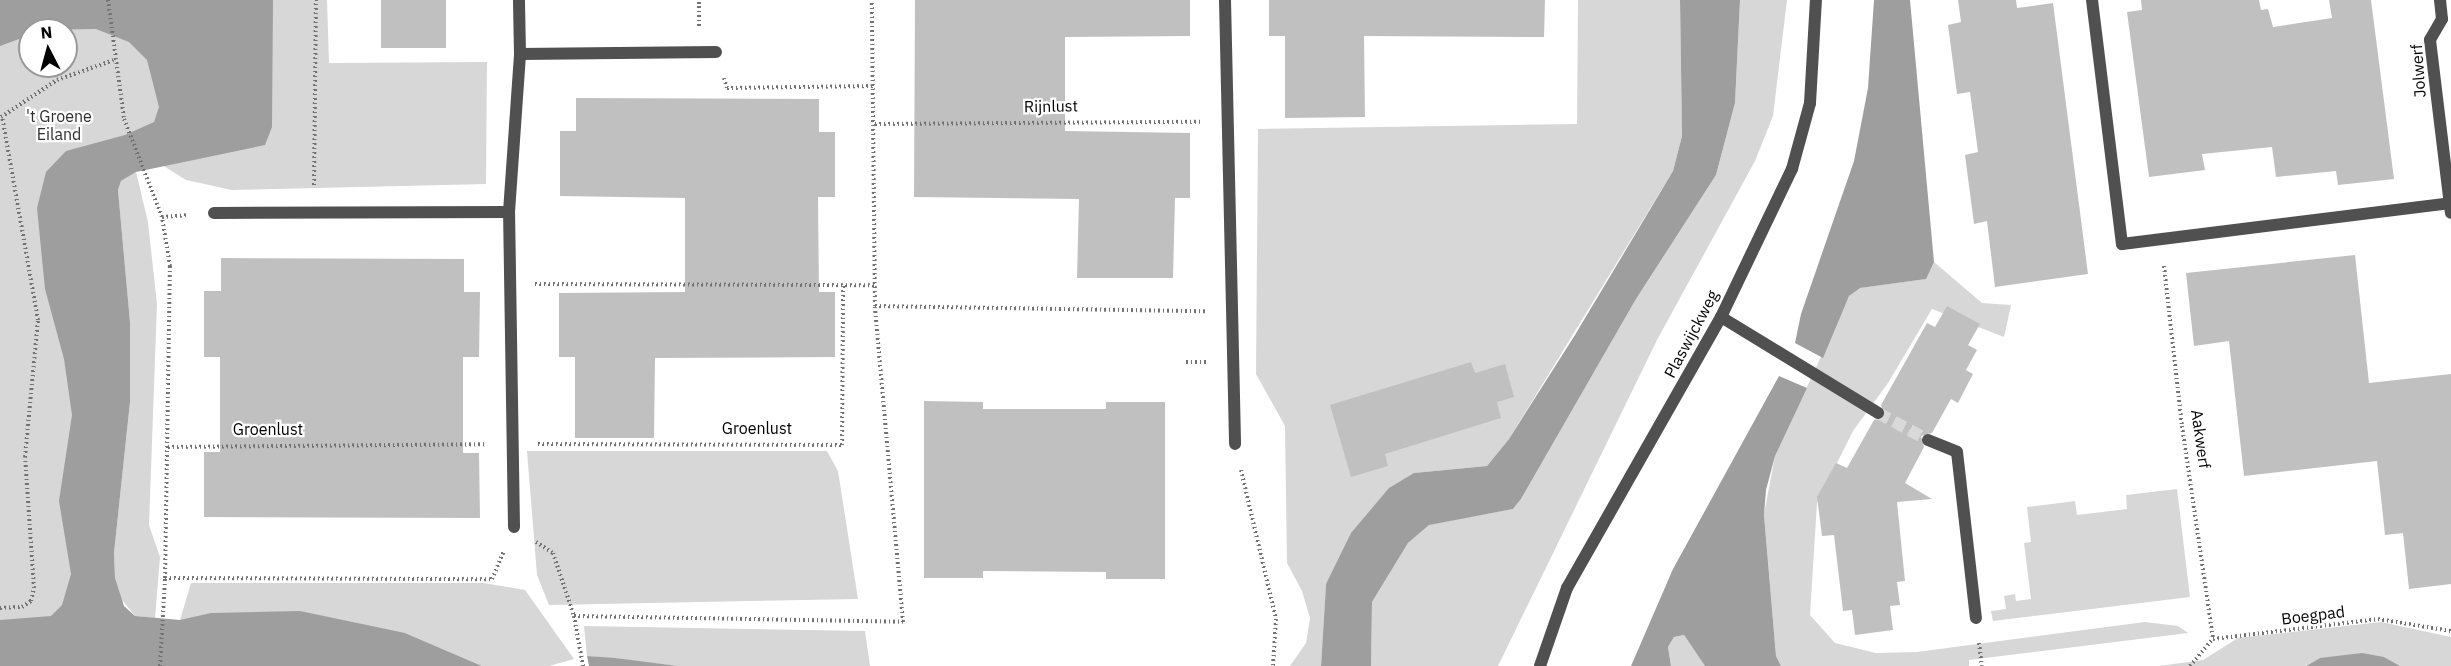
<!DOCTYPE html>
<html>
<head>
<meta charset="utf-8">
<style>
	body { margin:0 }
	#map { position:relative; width:2451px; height:666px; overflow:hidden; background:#fff; font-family:"IBM Plex Sans",sans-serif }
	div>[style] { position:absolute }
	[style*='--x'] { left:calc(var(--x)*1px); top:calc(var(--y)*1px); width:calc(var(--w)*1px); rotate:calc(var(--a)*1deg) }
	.green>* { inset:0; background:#d7d7d7 }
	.water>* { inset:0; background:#9e9e9e }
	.building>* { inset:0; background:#c0c0c0 }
	.minor-tunnel>* { height:12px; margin-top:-6px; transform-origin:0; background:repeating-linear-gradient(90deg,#d9d9d9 0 12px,transparent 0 18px) }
	.path>* { height:4px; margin-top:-2px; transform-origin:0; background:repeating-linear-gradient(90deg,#727272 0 1.5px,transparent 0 4.5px) }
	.minor>* { height:12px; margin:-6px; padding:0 6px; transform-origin:6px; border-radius:6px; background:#505050 }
	.tertiary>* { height:12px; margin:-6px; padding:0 6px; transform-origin:6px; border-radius:6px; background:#505050 }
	span { translate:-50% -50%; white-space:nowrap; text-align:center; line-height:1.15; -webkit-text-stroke:4.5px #fff; paint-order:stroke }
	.street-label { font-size:16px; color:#000 }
	.park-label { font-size:16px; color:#2e2e2e }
	.north { position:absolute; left:18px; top:18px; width:60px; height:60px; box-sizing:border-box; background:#fff; border:2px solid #999; border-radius:50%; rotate:354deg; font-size:16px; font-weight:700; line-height:24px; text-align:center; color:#000 }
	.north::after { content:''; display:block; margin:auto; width:21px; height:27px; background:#000; clip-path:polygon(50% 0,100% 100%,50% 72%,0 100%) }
</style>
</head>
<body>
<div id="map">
	<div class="green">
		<i style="clip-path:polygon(273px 0,327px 0,329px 63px,487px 62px,486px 184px,232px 190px,186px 180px,162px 165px,187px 159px,270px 18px)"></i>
		<i style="clip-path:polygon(1578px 0,1680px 0,1682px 136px,1673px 171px,1509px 439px,1487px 466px,1414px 473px,1326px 584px,1321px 666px,1290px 666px,1306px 643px,1310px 618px,1302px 591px,1287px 563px,1285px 426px,1256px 374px,1258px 129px,1577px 124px)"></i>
		<i style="clip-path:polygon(1740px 0,1787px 0,1773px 116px,1755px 161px,1657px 340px,1498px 666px,1371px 666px,1372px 602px,1408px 543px,1430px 524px,1513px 509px,1521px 499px,1636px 299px,1716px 175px,1735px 103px)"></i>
		<i style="clip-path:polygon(evenodd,159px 14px,174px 135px,92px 175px,86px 639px,0 641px,0 26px,159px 14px,30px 30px,66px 30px,66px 66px,30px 66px,30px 30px)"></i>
		<i style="clip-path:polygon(136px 172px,148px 222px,157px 304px,149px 525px,160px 557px,155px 618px,135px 616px,119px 596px,115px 578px,114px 553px,130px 402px,130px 322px,118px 190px,121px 181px)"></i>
		<i style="clip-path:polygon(1934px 262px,1982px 303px,2011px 305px,2004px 337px,1932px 309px,1888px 383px,1853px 431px,1817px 503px,1810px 615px,1835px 643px,1876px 653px,1917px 652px,2145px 622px,2178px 626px,2188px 633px,1969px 660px,1969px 666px,1781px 666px,1776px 656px,1764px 514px,1775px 456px,1849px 296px,1859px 288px,1925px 279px)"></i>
		<i style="clip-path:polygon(527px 451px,827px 451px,838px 471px,858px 599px,549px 605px,537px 575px)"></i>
		<i style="clip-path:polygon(2177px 489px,2190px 597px,1993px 621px,1991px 611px,2006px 609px,2004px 596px,2015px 594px,2016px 601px,2031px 599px,2024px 543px,2031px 542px,2027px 507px,2075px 501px,2077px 515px,2127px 509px,2126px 495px)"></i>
		<i style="clip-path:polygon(191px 583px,484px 583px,525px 590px,574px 659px,549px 666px,482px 666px,405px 633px,180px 620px)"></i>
		<i style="clip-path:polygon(2381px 622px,2451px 637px,2451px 666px,2400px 666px,2384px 657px,2321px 658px,2305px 666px,2159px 666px,2203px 660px,2238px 638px)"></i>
		<i style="clip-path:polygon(584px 626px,865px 631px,870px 666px,678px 666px,587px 656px)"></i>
		<i style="clip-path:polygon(1684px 635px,1705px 666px,1671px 666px,1668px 647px,1674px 637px)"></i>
	</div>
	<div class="water">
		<i style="clip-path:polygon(0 0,273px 0,272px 127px,265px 145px,136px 172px,121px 181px,118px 190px,130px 322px,130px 402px,114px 553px,115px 578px,124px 606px,135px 616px,180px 620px,211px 613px,300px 611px,405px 633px,482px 666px,0 666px,0 620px,51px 616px,62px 605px,71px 574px,59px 501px,72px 415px,64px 359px,45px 289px,37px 208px,46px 172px,66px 151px,125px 135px,154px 122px,159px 107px,147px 60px,129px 42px,96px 29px,30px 30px,30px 35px,0 46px)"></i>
		<i style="clip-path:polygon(1680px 0,1740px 0,1735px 103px,1716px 175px,1636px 299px,1521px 499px,1513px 509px,1429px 525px,1408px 543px,1372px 602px,1371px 666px,1321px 666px,1326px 584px,1351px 533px,1389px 488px,1414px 473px,1487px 466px,1509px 439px,1575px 335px,1673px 171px,1682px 136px)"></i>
		<i style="clip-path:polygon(1874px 0,1910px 0,1934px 262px,1926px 279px,1860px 288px,1849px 296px,1823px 358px,1795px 343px,1801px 314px,1854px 161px,1868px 88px)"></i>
		<i style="clip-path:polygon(1779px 376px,1807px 388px,1775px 456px,1766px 490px,1764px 515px,1776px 656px,1781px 666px,1705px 666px,1684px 635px,1674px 637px,1668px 647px,1671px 666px,1631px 666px,1673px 569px)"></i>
		<i style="clip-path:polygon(2362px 653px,2384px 657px,2400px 666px,2306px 666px,2320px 658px)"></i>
		<i style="clip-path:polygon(587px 656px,615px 658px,678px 666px,589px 666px)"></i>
	</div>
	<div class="building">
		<i style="clip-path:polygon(381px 0,446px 0,446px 48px,381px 48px)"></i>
		<i style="clip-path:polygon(915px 0,1190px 0,1190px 36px,1065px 37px,1065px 131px,1190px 133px,1190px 198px,1175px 198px,1173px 278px,1077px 278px,1079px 199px,914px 197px)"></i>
		<i style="clip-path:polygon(1269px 0,1545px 0,1544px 37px,1364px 36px,1365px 117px,1285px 118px,1285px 36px,1269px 36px)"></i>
		<i style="clip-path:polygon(1958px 0,2016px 0,2017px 8px,2053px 3px,2088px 274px,1995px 287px,1987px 221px,1974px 224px,1965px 155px,1978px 152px,1970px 92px,1957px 94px,1948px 25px,1961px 22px)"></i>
		<i style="clip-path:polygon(2141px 0,2259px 0,2261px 10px,2268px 9px,2273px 27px,2332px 18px,2329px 0,2371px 0,2394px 179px,2338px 185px,2336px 171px,2276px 177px,2272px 147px,2202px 154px,2205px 170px,2149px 177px,2127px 12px,2142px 10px)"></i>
		<i style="clip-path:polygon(576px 98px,819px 99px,819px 132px,835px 132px,835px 197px,818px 197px,819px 292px,835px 292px,835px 357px,655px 358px,654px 438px,575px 438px,575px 357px,559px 357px,559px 293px,685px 292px,685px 198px,560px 196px,560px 131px,576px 131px)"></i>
		<i style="clip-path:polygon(2355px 255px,2369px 383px,2451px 374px,2451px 584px,2409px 589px,2403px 533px,2385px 535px,2377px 461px,2244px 476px,2229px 341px,2194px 346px,2186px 273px)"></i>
		<i style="clip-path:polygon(221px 258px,464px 259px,464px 292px,480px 292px,479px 357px,463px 357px,463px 453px,479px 453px,480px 518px,204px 517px,204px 452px,220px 452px,220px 357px,204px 357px,204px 291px,221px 291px)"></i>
		<i style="clip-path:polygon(1947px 306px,1980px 324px,1968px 345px,1977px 350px,1966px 370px,1973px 374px,1958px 403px,1951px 399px,1932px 433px,1921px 436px,1924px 447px,1905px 483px,1932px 499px,1897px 502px,1905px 581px,1897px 582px,1900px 605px,1890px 606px,1893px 630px,1855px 635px,1852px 610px,1843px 611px,1834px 535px,1822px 536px,1817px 497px,1836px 463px,1847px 468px,1874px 420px,1885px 418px,1881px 405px,1927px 323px,1935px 327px)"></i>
		<i style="clip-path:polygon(1471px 362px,1475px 373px,1505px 364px,1514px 397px,1497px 402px,1501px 418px,1385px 454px,1388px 466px,1351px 477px,1330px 405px)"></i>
		<i style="clip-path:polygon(924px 401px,983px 402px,983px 409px,1106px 409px,1106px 402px,1165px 402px,1165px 579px,1106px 579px,1106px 572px,983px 571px,983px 578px,924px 578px)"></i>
	</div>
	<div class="minor-tunnel">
		<i style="--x:1878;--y:413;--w:57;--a:28.4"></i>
	</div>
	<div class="path">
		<i style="--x:108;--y:0;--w:120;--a:82.3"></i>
		<i style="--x:124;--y:119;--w:105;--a:68.8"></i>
		<i style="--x:699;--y:26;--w:26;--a:-90"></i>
		<i style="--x:724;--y:78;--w:10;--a:73"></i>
		<i style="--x:727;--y:88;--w:147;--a:-0.8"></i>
		<i style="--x:1;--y:117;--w:67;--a:-33.5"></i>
		<i style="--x:57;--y:80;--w:60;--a:-19.3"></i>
		<i style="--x:875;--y:124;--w:325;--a:-0.4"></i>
		<i style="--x:314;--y:185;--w:185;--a:-89.4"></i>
		<i style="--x:2164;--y:266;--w:161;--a:83.6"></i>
		<i style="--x:2182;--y:426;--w:215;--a:81.7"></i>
		<i style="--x:535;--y:284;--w:340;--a:0.2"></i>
		<i style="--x:875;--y:306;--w:330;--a:0.9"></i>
		<i style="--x:1186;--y:362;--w:20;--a:0"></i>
		<i style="--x:538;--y:444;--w:304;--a:0.2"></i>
		<i style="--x:842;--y:445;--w:160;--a:-89.6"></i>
		<i style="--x:168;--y:447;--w:317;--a:-0.5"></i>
		<i style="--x:1241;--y:470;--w:153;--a:76.8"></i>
		<i style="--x:1276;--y:619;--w:47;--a:93.7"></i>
		<i style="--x:536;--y:542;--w:20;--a:33"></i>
		<i style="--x:553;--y:553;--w:66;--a:71.6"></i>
		<i style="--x:574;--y:616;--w:51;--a:79.8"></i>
		<i style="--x:165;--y:578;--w:327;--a:0.2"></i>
		<i style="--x:492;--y:579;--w:30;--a:-67"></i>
		<i style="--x:0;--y:608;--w:22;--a:-3"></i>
		<i style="--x:22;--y:607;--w:11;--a:-34"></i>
		<i style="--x:31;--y:601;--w:13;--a:-77"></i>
		<i style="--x:34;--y:588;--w:131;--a:-93.9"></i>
		<i style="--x:25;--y:457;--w:138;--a:-84.6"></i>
		<i style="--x:38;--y:320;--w:207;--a:-100"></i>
		<i style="--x:574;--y:616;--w:329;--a:1"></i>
		<i style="--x:903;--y:622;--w:317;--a:-95.1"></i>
		<i style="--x:875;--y:306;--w:306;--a:-90.6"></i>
		<i style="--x:1979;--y:643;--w:23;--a:83"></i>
		<i style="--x:160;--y:666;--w:88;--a:-86.7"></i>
		<i style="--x:165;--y:578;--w:312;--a:-89.1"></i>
		<i style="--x:170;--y:266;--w:50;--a:-99.3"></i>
		<i style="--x:162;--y:217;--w:27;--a:-4"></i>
		<i style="--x:2190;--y:666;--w:35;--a:-50"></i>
		<i style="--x:2213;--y:639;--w:166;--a:-6.9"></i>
		<i style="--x:2378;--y:619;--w:74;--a:9.3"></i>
	</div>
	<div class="minor">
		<i style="--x:1225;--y:0;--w:444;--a:88.7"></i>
		<i style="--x:2092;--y:0;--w:246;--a:83"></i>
		<i style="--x:2122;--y:244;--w:331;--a:-7.1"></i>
		<i style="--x:2440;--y:0;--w:19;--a:84"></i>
		<i style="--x:2442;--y:19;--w:24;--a:120"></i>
		<i style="--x:2430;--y:40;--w:174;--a:83.1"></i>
		<i style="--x:520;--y:54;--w:196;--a:-0.6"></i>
		<i style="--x:214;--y:213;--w:295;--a:-0.2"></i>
		<i style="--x:1721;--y:317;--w:184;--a:31.4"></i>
		<i style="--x:1928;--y:440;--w:31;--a:22"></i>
		<i style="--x:1957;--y:452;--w:167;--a:83.5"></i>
		<i style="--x:514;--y:527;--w:315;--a:-90.9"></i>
		<i style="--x:509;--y:212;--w:158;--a:-86"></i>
		<i style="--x:520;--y:54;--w:54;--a:-91.1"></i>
	</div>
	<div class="tertiary">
		<i style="--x:1540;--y:666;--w:83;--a:-70.9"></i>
		<i style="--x:1567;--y:588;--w:312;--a:-60.4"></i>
		<i style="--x:1721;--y:317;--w:164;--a:-64.4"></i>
		<i style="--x:1792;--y:169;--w:68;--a:-74.7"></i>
		<i style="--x:1810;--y:103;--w:103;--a:-86.7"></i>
	</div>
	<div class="street-label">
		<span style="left:2418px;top:71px;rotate:-94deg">Jolwerf</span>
		<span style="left:1051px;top:106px;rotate:-1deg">Rijnlust</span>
		<span style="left:1691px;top:334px;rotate:-62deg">Plaswijckweg</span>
		<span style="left:757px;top:428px">Groenlust</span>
		<span style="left:268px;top:429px">Groenlust</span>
		<span style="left:2201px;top:439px;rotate:82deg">Aakwerf</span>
		<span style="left:2313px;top:615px;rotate:-7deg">Boegpad</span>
	</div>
	<div class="park-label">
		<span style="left:59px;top:125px">'t Groene<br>Eiland</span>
	</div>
	<div class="north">N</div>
</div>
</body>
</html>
